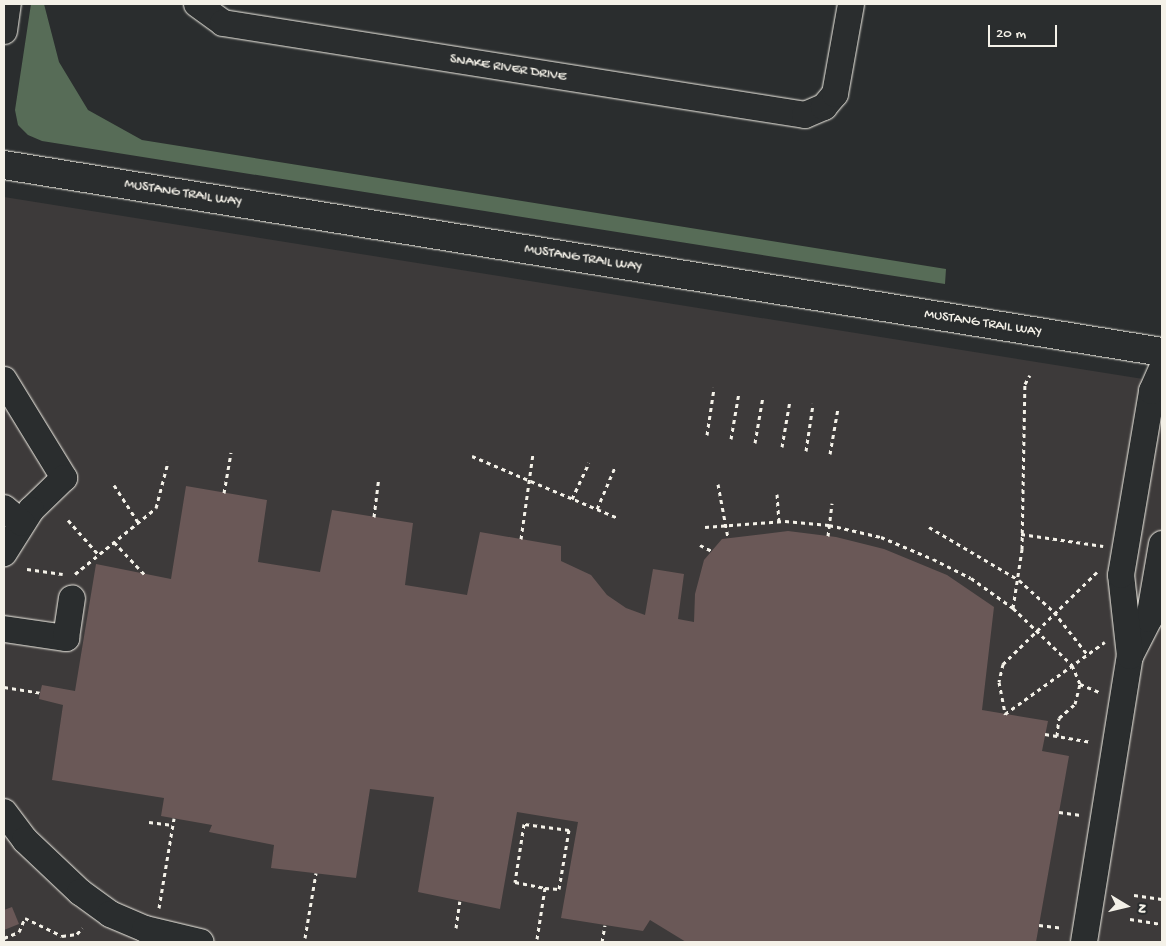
<!DOCTYPE html>
<html>
<head>
<meta charset="utf-8">
<style>
	body { margin:0 }
	#map { position:relative; width:1166px; height:946px; overflow:hidden; background:#2a2d2e; font-family:"Gochi Hand",sans-serif }
	div>[style] { position:absolute }
	[style*='--x'] { left:calc(var(--x)*1px); top:calc(var(--y)*1px); width:calc(var(--w)*1px); rotate:calc(var(--a)*1deg) }
	.built>* { inset:0; background:#3d3a3a }
	.green>* { inset:0; background:#576c57 }
	.building>* { inset:0; background:#6a5857 }
	.path>* { height:3px; margin-top:-1.5px; transform-origin:0; background:repeating-linear-gradient(90deg,#f4f1e8 0 4px,transparent 0 8px) }
	.roads { filter:drop-shadow(0 0 1px #f4f1e8) drop-shadow(0 0 1px #f4f1e8) }
	.minor>* { height:26px; margin:-13px; padding:0 13px; transform-origin:13px; border-radius:13px; background:#2a2d2e }
	.major>* { height:28px; margin:-14px; padding:0 14px; transform-origin:14px; border-radius:14px; background:#2a2d2e }
	span { translate:-50% -50%; white-space:nowrap; text-align:center; line-height:1.15; -webkit-text-stroke:5px #2a2d2e; paint-order:stroke }
	.street-label { font-size:14px; color:#f4f1e8 }
	.frame { position:absolute; inset:0; border:5px solid #f4f1e8; pointer-events:none }
	.north { position:absolute; left:1101px; top:881px; width:50px; height:50px; -webkit-text-stroke:4px #2a2d2e; paint-order:stroke; rotate:99deg; font-size:14px; font-weight:700; line-height:20px; text-align:center; color:#f4f1e8 }
	.north::after { content:''; display:block; margin:auto; width:18px; height:22px; background:#f4f1e8; clip-path:polygon(50% 0,100% 100%,50% 72%,0 100%) }
	.scale { position:absolute; left:988px; top:25px; width:69px; height:22px; box-sizing:border-box; border:2px solid #f4f1e8; border-top:0; padding-left:6px; font-size:15px; line-height:18px; white-space:nowrap; color:#f4f1e8; -webkit-text-stroke:4px #2a2d2e; paint-order:stroke }
</style>
</head>
<body>
<div id="map">
	<div class="built">
		<i style="clip-path:polygon(4px 197px,1162px 382px,1162px 942px,4px 942px)"></i>
	</div>
	<div class="green">
		<i style="clip-path:polygon(31px 4px,44px 4px,59px 62px,88px 110px,142px 140px,946px 269px,945px 284px,42px 141px,28px 135px,18px 125px,15px 110px)"></i>
	</div>
	<div class="building">
		<i style="clip-path:polygon(186px 486px,267px 500px,258px 562px,320px 572px,332px 510px,413px 523px,405px 585px,467px 595px,480px 532px,561px 546px,561px 561px,591px 575px,607px 595px,626px 608px,645px 615px,653px 569px,684px 574px,678px 619px,694px 622px,695px 594px,704px 560px,722px 539px,788px 531px,836px 537px,884px 549px,947px 575px,994px 607px,982px 710px,1048px 721px,1042px 751px,1069px 756px,1036px 942px,686px 942px,650px 920px,643px 931px,561px 918px,578px 822px,517px 812px,500px 909px,418px 892px,434px 797px,370px 789px,356px 878px,271px 868px,274px 845px,209px 832px,212px 825px,161px 816px,164px 798px,52px 780px,63px 705px,39px 699px,40px 693px,42px 685px,75px 691px,96px 564px,171px 579px)"></i>
		<i style="clip-path:polygon(12px 907px,19px 924px,4px 930px,4px 910px)"></i>
	</div>
	<div class="path">
		<i style="--x:707;--y:435;--w:48;--a:-81.5"></i>
		<i style="--x:731;--y:439;--w:48;--a:-80.3"></i>
		<i style="--x:755;--y:443;--w:48;--a:-80.3"></i>
		<i style="--x:782;--y:447;--w:48;--a:-80.3"></i>
		<i style="--x:806;--y:451;--w:48;--a:-81.5"></i>
		<i style="--x:830;--y:454;--w:47;--a:-80.1"></i>
		<i style="--x:472;--y:456;--w:159;--a:23"></i>
		<i style="--x:718;--y:484;--w:55;--a:79.5"></i>
		<i style="--x:114;--y:485;--w:44;--a:57"></i>
		<i style="--x:224;--y:493;--w:41;--a:-80.1"></i>
		<i style="--x:777;--y:494;--w:28;--a:86"></i>
		<i style="--x:572;--y:499;--w:40;--a:-65"></i>
		<i style="--x:597;--y:509;--w:46;--a:-66.8"></i>
		<i style="--x:374;--y:517;--w:38;--a:-83"></i>
		<i style="--x:68;--y:520;--w:47;--a:48.5"></i>
		<i style="--x:705;--y:527;--w:80;--a:-4.3"></i>
		<i style="--x:785;--y:521;--w:44;--a:5.2"></i>
		<i style="--x:829;--y:525;--w:53;--a:13"></i>
		<i style="--x:881;--y:537;--w:56;--a:22.9"></i>
		<i style="--x:933;--y:559;--w:42;--a:26.6"></i>
		<i style="--x:971;--y:578;--w:52;--a:35.5"></i>
		<i style="--x:1013;--y:608;--w:82;--a:44"></i>
		<i style="--x:1072;--y:665;--w:21;--a:67"></i>
		<i style="--x:1080;--y:684;--w:21;--a:23"></i>
		<i style="--x:929;--y:527;--w:104;--a:30.5"></i>
		<i style="--x:1019;--y:580;--w:47;--a:42.4"></i>
		<i style="--x:1054;--y:612;--w:53;--a:51.8"></i>
		<i style="--x:1021;--y:534;--w:83;--a:8.3"></i>
		<i style="--x:828;--y:536;--w:33;--a:-83"></i>
		<i style="--x:521;--y:539;--w:86;--a:-82"></i>
		<i style="--x:114;--y:542;--w:44;--a:46.8"></i>
		<i style="--x:700;--y:545;--w:13;--a:27"></i>
		<i style="--x:27;--y:569;--w:36;--a:8"></i>
		<i style="--x:1097;--y:572;--w:132;--a:135.6"></i>
		<i style="--x:1003;--y:664;--w:18;--a:103"></i>
		<i style="--x:999;--y:682;--w:33;--a:79"></i>
		<i style="--x:1005;--y:714;--w:123;--a:-35.8"></i>
		<i style="--x:75;--y:574;--w:104;--a:-39.2"></i>
		<i style="--x:156;--y:508;--w:48;--a:-75.4"></i>
		<i style="--x:1013;--y:608;--w:60;--a:-81.3"></i>
		<i style="--x:1022;--y:549;--w:165;--a:-89"></i>
		<i style="--x:1025;--y:384;--w:10;--a:-61"></i>
		<i style="--x:4;--y:687;--w:36;--a:9"></i>
		<i style="--x:1045;--y:734;--w:47;--a:9.9"></i>
		<i style="--x:1057;--y:736;--w:18;--a:-84"></i>
		<i style="--x:1059;--y:718;--w:21;--a:-41"></i>
		<i style="--x:1075;--y:704;--w:21;--a:-76"></i>
		<i style="--x:1059;--y:812;--w:22;--a:8"></i>
		<i style="--x:149;--y:822;--w:24;--a:7"></i>
		<i style="--x:1134;--y:895;--w:28;--a:8"></i>
		<i style="--x:159;--y:908;--w:91;--a:-80.5"></i>
		<i style="--x:1130;--y:919;--w:30;--a:9"></i>
		<i style="--x:1039;--y:925;--w:23;--a:7"></i>
		<i style="--x:456;--y:928;--w:27;--a:-82"></i>
		<i style="--x:4;--y:938;--w:16;--a:-22"></i>
		<i style="--x:19;--y:932;--w:15;--a:-67"></i>
		<i style="--x:25;--y:918;--w:41;--a:25.9"></i>
		<i style="--x:62;--y:936;--w:15;--a:-8"></i>
		<i style="--x:77;--y:934;--w:8;--a:-50"></i>
		<i style="--x:305;--y:938;--w:66;--a:-80.4"></i>
		<i style="--x:537;--y:939;--w:52;--a:-81.1"></i>
		<i style="--x:545;--y:888;--w:14;--a:4"></i>
		<i style="--x:559;--y:889;--w:60;--a:-80.4"></i>
		<i style="--x:569;--y:830;--w:45;--a:-172.4"></i>
		<i style="--x:524;--y:824;--w:59;--a:98.8"></i>
		<i style="--x:515;--y:882;--w:31;--a:11"></i>
		<i style="--x:602;--y:942;--w:17;--a:-80"></i>
		<i style="--x:1126;--y:942;--w:3;--a:0"></i>
	</div>
	<div class="roads">
		<div class="minor">
			<i style="--x:197;--y:4;--w:32;--a:36"></i>
			<i style="--x:223;--y:23;--w:589;--a:8.98"></i>
			<i style="--x:805;--y:115;--w:21;--a:-23"></i>
			<i style="--x:824;--y:107;--w:17;--a:-50"></i>
			<i style="--x:835;--y:94;--w:91;--a:-79.9"></i>
			<i style="--x:4;--y:31;--w:27;--a:-82"></i>
			<i style="--x:4;--y:380;--w:115;--a:58.5"></i>
			<i style="--x:64;--y:478;--w:46;--a:135.9"></i>
			<i style="--x:31;--y:510;--w:51;--a:122.1"></i>
			<i style="--x:4;--y:508;--w:23;--a:40"></i>
			<i style="--x:4;--y:629;--w:63;--a:8.3"></i>
			<i style="--x:66;--y:638;--w:40;--a:-81.5"></i>
			<i style="--x:1130;--y:656;--w:42;--a:-62.8"></i>
			<i style="--x:1149;--y:619;--w:76;--a:-80.2"></i>
			<i style="--x:4;--y:812;--w:35;--a:53"></i>
			<i style="--x:25;--y:840;--w:76;--a:43.4"></i>
			<i style="--x:80;--y:892;--w:37;--a:36"></i>
			<i style="--x:110;--y:914;--w:38;--a:23"></i>
			<i style="--x:145;--y:929;--w:57;--a:13.3"></i>
			<i style="--x:1084;--y:942;--w:290;--a:-80.9"></i>
			<i style="--x:1130;--y:656;--w:81;--a:-96.3"></i>
			<i style="--x:1121;--y:575;--w:187;--a:-80.4"></i>
			<i style="--x:1152;--y:391;--w:24;--a:-66"></i>
		</div>
		<div class="major">
			<i style="--x:4;--y:165;--w:1173;--a:9.17"></i>
		</div>
	</div>
	<div class="street-label">
		<span style="left:508px;top:69px;rotate:9deg">SNAKE RIVER DRIVE</span>
		<span style="left:183px;top:194px;rotate:9deg">MUSTANG TRAIL WAY</span>
		<span style="left:583px;top:259px;rotate:9deg">MUSTANG TRAIL WAY</span>
		<span style="left:983px;top:324px;rotate:9deg">MUSTANG TRAIL WAY</span>
	</div>
	<div class="frame"></div>
	<div class="north">N</div>
	<div class="scale">20 m</div>
</div>
</body>
</html>
